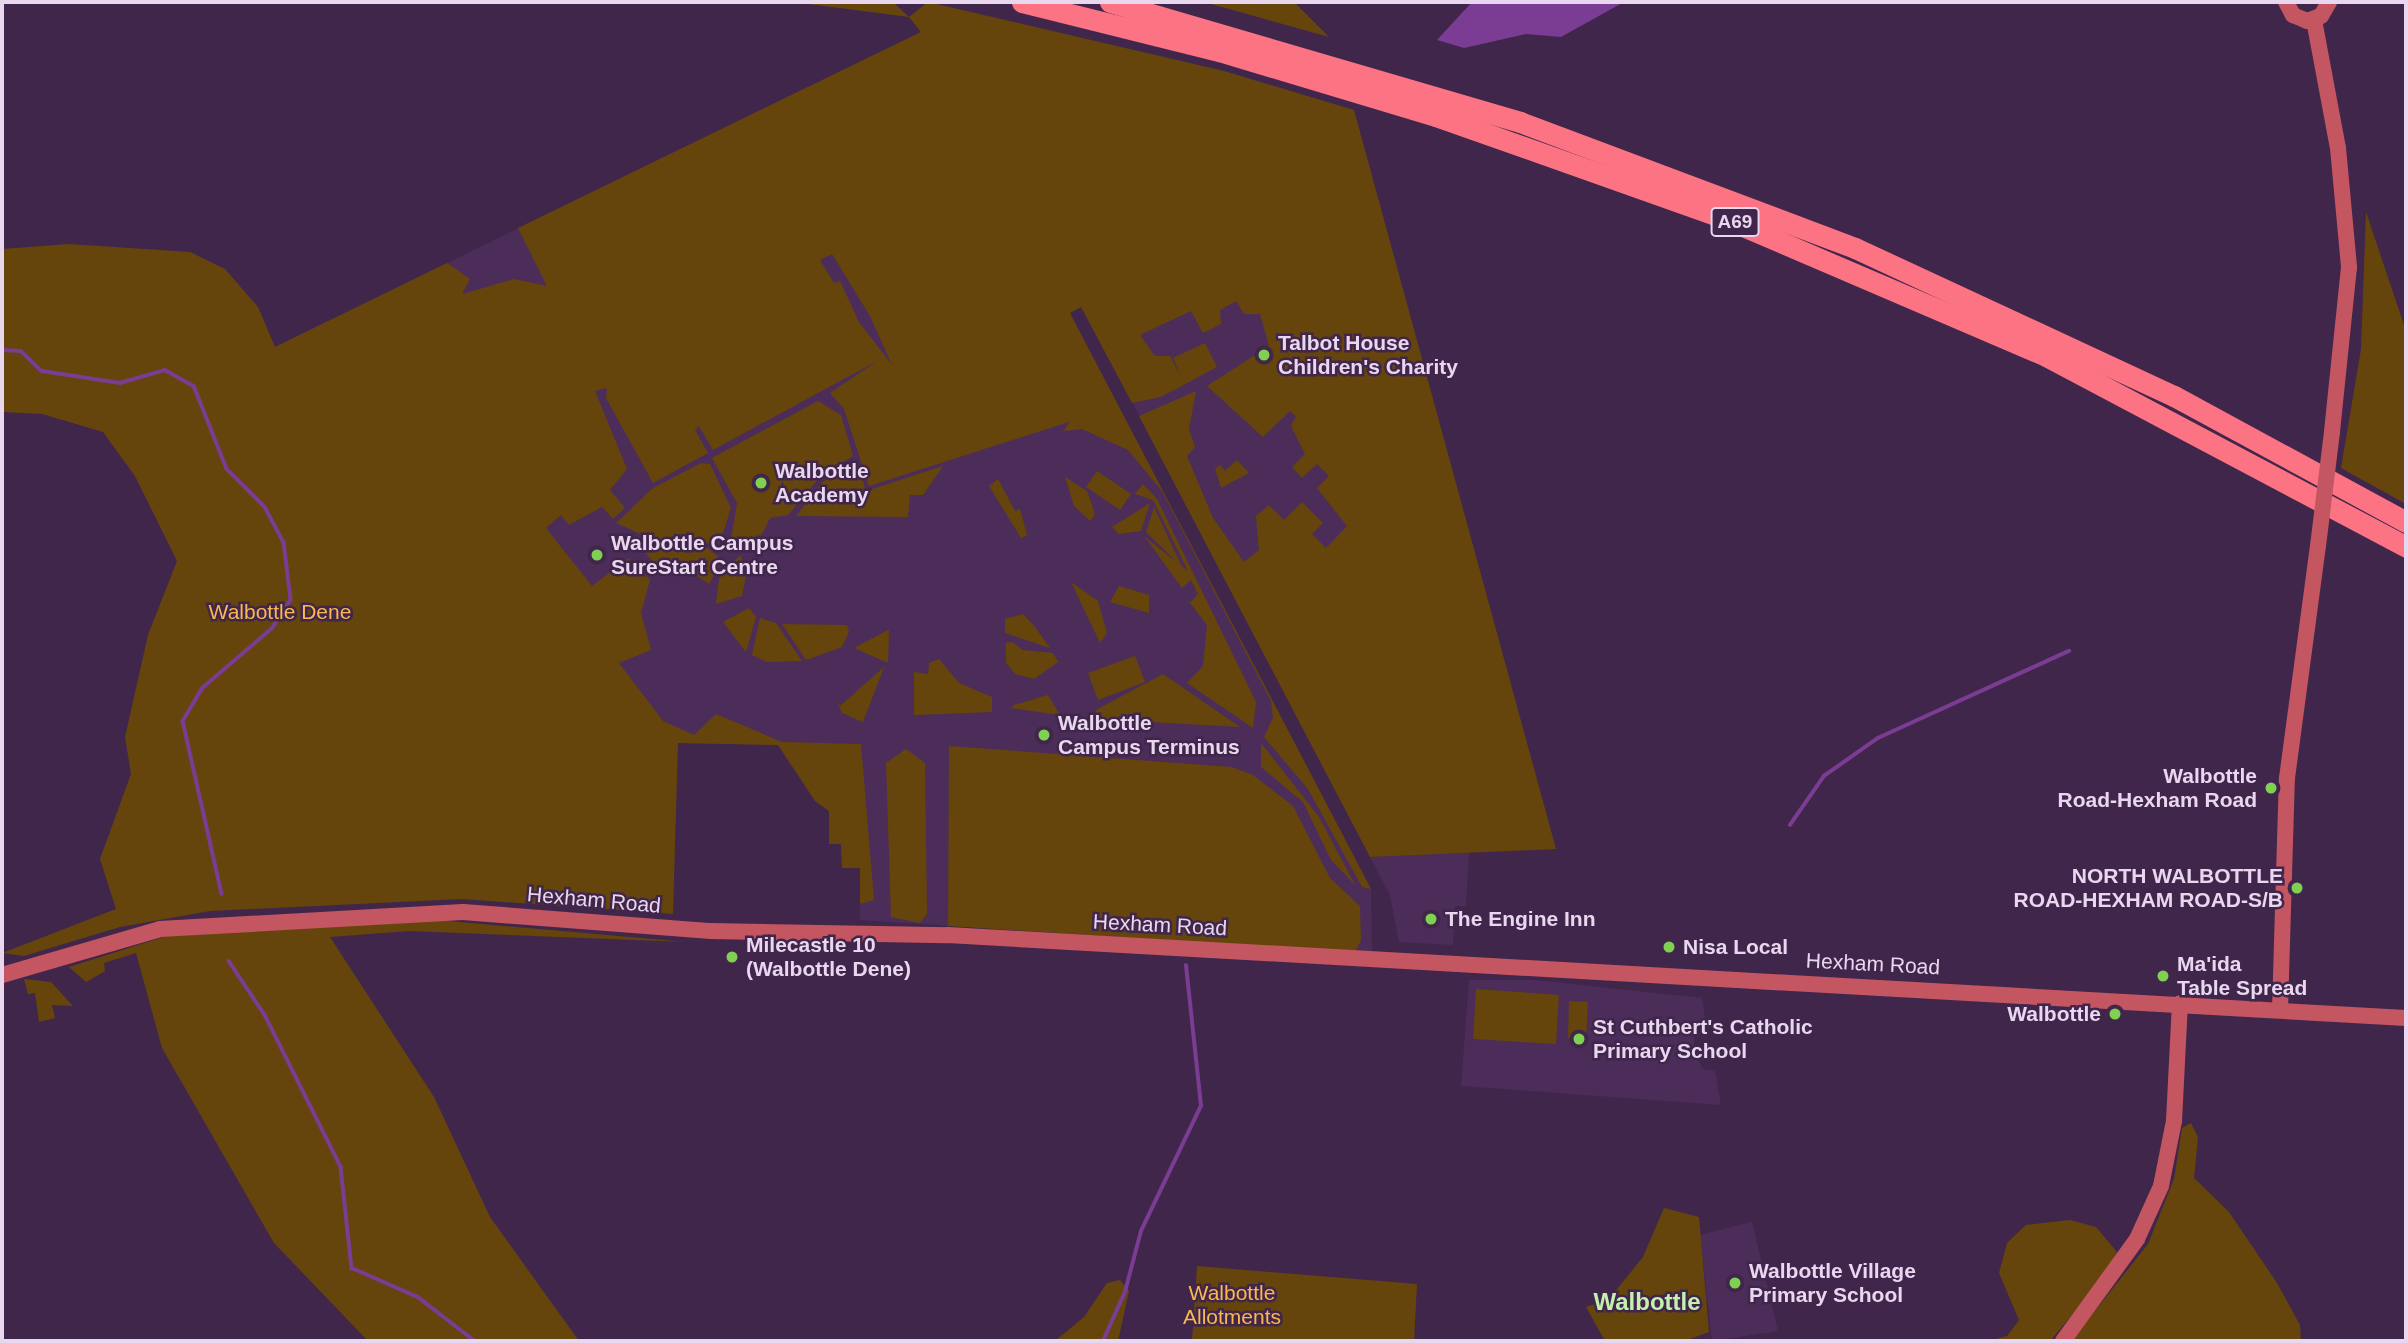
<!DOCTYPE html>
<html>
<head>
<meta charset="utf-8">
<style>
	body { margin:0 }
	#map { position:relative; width:2408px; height:1343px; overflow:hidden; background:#41264c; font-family:Arial,sans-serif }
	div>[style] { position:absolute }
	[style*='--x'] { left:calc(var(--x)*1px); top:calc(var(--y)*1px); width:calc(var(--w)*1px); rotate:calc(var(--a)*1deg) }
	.built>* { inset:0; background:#4c2d59 }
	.green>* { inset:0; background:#65450b }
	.water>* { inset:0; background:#7b3c93 }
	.stream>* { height:3.5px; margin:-1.75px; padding:0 1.75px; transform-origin:1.75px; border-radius:1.75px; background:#7b3c93 }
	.secondary>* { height:16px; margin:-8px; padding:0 8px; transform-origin:8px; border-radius:8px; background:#c45662 }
	.highway>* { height:21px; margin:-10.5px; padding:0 10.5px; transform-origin:10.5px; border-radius:10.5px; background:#fc7483 }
	.secondary-bridge>* { height:16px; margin:-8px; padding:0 8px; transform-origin:8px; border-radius:8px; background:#c45662 }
	.dots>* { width:19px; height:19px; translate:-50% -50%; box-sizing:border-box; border:4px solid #41264c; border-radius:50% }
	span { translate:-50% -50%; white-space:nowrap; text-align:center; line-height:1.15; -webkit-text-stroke:5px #41264c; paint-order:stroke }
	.shield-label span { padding:2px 5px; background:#41264c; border:2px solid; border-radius:5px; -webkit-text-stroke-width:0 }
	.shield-label { font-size:19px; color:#e8d7ef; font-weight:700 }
	.poi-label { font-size:21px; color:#e8d7ef; font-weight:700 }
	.left { translate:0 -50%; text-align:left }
	.right { translate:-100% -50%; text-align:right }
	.park-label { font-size:21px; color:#fbb84e }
	.street-label { font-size:21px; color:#e8d7ef }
	.quarter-label { font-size:24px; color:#c4f1ae; font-weight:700 }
	.frame { position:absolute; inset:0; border:4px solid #e8d7ef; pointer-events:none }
</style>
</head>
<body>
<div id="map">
	<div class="built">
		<i style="clip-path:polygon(921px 32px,1371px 889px,1372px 953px,860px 920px,860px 868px,842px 868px,841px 844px,829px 844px,829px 811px,815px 801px,778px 745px,677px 743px,275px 347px)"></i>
		<i style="clip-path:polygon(1364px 150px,1463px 511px,1232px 593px,1082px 306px)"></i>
		<i style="clip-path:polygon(1469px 852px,1466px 906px,1455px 906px,1453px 945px,1399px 942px,1390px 895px,1370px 857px)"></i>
		<i style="clip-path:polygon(1469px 980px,1535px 980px,1702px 998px,1705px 1018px,1694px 1034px,1694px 1054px,1704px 1070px,1715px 1070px,1721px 1105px,1461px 1086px)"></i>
		<i style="clip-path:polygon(1752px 1222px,1778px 1331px,1712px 1341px,1700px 1235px)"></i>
	</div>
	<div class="green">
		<i style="clip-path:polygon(evenodd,793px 2px,893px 2px,909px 17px,928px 2px,1224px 71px,1354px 110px,1556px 849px,1370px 857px,1139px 416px,1196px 391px,1189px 429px,1195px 447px,1187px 456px,1213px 518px,1244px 562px,1259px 550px,1256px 516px,1269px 505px,1284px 520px,1302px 502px,1323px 523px,1312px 534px,1326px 548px,1347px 526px,1317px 488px,1329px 476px,1317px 464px,1302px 478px,1292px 467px,1305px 454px,1291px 426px,1296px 416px,1290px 411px,1263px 437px,1207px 386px,1269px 346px,1260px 314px,1244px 314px,1236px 301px,1220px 310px,1221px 324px,1203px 333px,1191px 311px,1140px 335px,1155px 356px,1170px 356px,1181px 377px,1173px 358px,1205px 343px,1217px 367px,1161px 397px,1132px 403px,1081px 307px,1070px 313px,1371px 889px,1362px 887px,1308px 789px,1264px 737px,1273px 718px,1271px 701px,1162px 491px,1128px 450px,1082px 429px,1064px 431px,1069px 422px,869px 486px,844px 409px,830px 393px,877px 361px,713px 450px,699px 426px,695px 430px,708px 453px,653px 483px,606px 398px,607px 388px,595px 391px,627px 469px,610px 490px,625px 508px,613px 519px,602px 507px,569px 525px,561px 515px,546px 528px,592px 586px,629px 558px,650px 580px,641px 613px,651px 650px,619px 663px,663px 721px,694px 735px,716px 714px,782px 742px,861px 744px,874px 900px,860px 904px,860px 868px,842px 868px,841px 844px,829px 844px,829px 811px,815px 801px,778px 745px,678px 743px,673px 914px,461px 899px,210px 911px,120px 927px,24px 956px,2px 953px,116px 909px,100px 859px,131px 774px,125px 737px,148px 635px,177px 561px,135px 476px,103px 432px,42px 414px,2px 412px,2px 249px,69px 244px,190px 252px,225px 269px,258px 307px,275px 347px,447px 263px,470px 279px,462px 294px,514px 279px,547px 286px,518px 228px,921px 32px,909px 17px,793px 2px,832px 254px,870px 316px,892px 365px,859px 322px,840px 281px,834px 283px,820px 260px,832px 254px)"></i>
		<i style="clip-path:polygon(1204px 2px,1294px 2px,1329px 37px)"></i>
		<i style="clip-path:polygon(2366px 212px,2406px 331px,2406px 504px,2341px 468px,2361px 349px)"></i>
		<i style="clip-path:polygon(818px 401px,841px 415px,853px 456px,820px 477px,788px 515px,770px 518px,762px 534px,730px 546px,737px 503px,712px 458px)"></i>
		<i style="clip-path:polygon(1237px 460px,1249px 473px,1221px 488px,1215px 469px,1220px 465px,1225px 471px)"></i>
		<i style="clip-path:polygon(701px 463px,710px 464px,731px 508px,722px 536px,704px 545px,722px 560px,709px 584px,688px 570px,661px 571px,642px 549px,641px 534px,616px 523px,653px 488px)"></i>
		<i style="clip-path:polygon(857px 463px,866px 491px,943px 466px,923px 495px,910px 495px,908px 517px,796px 516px,822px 482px)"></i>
		<i style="clip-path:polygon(1097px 471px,1131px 494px,1120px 510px,1086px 487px)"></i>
		<i style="clip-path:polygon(1065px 477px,1087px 491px,1095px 514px,1090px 521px,1074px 506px)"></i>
		<i style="clip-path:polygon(998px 479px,1015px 511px,1020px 509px,1027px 535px,1021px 538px,989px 486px)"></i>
		<i style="clip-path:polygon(1143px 484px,1157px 499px,1256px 702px,1253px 728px,1187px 683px,1203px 666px,1207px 625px,1190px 603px,1198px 594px,1191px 580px,1182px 588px,1145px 537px,1188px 571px,1153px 500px,1135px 494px)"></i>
		<i style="clip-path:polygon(1150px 503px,1141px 531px,1119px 534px,1112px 527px)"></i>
		<i style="clip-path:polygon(1154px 507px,1182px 567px,1146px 532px)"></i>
		<i style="clip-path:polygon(740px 555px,747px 571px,742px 596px,716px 604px,719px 578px)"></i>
		<i style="clip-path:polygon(1071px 582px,1098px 601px,1107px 633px,1100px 643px)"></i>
		<i style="clip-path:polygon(1119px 586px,1149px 595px,1149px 613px,1110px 602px)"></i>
		<i style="clip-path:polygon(749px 608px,756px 617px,746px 652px,723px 622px)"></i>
		<i style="clip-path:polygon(1023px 614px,1035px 627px,1050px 648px,1005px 633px,1005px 619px)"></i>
		<i style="clip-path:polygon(760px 618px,776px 623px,802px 661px,767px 662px,752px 655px)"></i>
		<i style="clip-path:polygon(782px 624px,847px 625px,849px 632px,842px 647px,806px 660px)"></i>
		<i style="clip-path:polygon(889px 631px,888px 663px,854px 648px,888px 630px)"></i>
		<i style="clip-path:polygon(1012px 642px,1023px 650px,1053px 653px,1058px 662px,1034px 679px,1015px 674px,1006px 663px,1006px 643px)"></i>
		<i style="clip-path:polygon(1135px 656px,1145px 682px,1098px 700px,1088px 673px)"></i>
		<i style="clip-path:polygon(939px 659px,959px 683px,992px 697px,992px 712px,914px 715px,914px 672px,928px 674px,929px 663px)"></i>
		<i style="clip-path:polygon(884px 667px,863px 722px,842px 713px,835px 697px,840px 706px)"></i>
		<i style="clip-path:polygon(1163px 674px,1240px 727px,1094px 719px,1096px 710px)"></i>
		<i style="clip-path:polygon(1048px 695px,1060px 715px,1011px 708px,1014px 705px)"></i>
		<i style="clip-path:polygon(1261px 743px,1319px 817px,1355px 885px,1331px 860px,1303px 802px,1261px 767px)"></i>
		<i style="clip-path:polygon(949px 746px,1232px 767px,1253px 775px,1293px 806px,1330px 878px,1360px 906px,1361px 940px,1355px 952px,948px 926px)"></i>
		<i style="clip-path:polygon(906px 749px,925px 763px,927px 914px,920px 923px,891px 917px,886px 763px)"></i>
		<i style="clip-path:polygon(403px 917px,686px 942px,409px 931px,330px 937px,434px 1097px,490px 1217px,579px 1341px,368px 1341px,274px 1243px,162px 1048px,136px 953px,104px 963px,105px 971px,86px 982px,69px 967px,176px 933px)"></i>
		<i style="clip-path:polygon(24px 979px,51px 982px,73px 1006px,52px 1005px,55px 1018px,39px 1022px,35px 993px,28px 994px)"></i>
		<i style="clip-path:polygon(1476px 989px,1559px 995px,1556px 1044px,1473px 1039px)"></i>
		<i style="clip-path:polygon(1569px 1001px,1588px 1002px,1586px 1039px,1568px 1038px)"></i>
		<i style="clip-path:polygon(2191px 1123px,2198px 1137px,2194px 1178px,2229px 1212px,2277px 1283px,2300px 1325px,2301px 1341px,2071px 1341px,2148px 1244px,2174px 1179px,2182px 1128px)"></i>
		<i style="clip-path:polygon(1664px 1208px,1699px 1217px,1709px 1332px,1685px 1341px,1605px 1341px,1586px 1307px,1609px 1299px,1643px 1257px)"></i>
		<i style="clip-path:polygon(2070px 1220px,2096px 1227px,2117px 1252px,2104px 1277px,2050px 1341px,1989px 1341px,2007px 1336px,2019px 1320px,1999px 1273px,2007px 1243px,2026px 1225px)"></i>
		<i style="clip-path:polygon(1197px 1266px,1417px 1284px,1414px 1341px,1192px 1341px)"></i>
		<i style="clip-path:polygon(1120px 1280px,1129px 1291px,1118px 1341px,1055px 1341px,1084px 1317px,1107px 1283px)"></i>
	</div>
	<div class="water">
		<i style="clip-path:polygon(1472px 2px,1624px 2px,1561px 37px,1526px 34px,1464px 48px,1437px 40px)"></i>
	</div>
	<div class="stream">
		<i style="--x:2;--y:350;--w:19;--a:3"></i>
		<i style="--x:21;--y:351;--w:29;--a:44"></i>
		<i style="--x:42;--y:371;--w:79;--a:8.7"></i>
		<i style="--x:120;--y:383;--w:47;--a:-16.1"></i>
		<i style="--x:165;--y:370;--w:33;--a:29"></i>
		<i style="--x:194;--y:386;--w:89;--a:68.3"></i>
		<i style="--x:227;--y:469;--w:54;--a:45"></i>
		<i style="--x:265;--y:507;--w:40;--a:62"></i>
		<i style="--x:284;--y:542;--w:58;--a:83.1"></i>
		<i style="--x:291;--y:600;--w:33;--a:123"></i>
		<i style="--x:273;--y:628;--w:92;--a:139.4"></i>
		<i style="--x:203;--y:688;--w:39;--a:121"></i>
		<i style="--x:183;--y:721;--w:177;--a:77.3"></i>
		<i style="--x:1790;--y:825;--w:60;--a:-55.2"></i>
		<i style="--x:1824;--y:776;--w:66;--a:-35.1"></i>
		<i style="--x:1878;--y:738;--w:210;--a:-24.5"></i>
		<i style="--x:229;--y:961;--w:65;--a:56.3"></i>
		<i style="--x:265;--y:1015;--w:170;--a:63.4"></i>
		<i style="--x:341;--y:1167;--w:102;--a:83.8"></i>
		<i style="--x:352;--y:1268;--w:72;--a:23.7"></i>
		<i style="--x:418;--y:1297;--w:72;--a:37.7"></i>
		<i style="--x:1103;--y:1341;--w:54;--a:-65.8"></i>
		<i style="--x:1125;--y:1292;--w:63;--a:-75.3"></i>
		<i style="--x:1141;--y:1231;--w:139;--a:-64.4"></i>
		<i style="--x:1201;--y:1106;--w:141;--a:-96.1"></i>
	</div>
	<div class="secondary">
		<i style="--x:2286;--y:2;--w:15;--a:62"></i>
		<i style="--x:2293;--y:15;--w:15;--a:23"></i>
		<i style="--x:2307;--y:21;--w:15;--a:-20"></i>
		<i style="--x:2321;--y:16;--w:16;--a:-60"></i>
		<i style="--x:2314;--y:20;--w:130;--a:79.4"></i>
		<i style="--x:2338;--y:148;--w:120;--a:84.7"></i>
		<i style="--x:2349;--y:267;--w:166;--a:95.9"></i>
		<i style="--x:2;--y:975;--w:165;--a:-16.2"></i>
		<i style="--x:160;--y:929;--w:303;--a:-3.2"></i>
		<i style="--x:463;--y:912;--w:249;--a:4.4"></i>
		<i style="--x:711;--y:931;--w:237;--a:1"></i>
		<i style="--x:948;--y:935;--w:1460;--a:3.26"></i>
		<i style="--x:2280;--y:1010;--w:232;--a:-88.3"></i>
		<i style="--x:2287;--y:778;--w:234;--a:-82.4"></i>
		<i style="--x:2063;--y:1341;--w:126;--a:-54"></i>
		<i style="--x:2137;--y:1239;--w:58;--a:-65.6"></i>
		<i style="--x:2161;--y:1186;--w:66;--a:-78.7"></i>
		<i style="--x:2174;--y:1121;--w:118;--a:-87.1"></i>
	</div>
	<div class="highway">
		<i style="--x:1022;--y:2;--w:203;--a:14"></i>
		<i style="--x:1219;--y:51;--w:227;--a:16.7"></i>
		<i style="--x:1436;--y:116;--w:311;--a:19.5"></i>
		<i style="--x:1729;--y:220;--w:345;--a:23.2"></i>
		<i style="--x:2046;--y:356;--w:408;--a:27.9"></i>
		<i style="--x:1110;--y:2;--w:427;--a:16.3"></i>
		<i style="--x:1520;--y:122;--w:358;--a:20.6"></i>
		<i style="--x:1855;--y:248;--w:352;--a:24.9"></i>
		<i style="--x:2174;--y:396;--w:264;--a:28.5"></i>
	</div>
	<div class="secondary-bridge">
		<i style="--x:2318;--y:546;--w:115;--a:-83"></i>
	</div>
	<div class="dots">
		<i style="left:1264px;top:355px;background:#80d051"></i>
		<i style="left:761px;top:483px;background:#80d051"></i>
		<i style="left:597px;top:555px;background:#80d051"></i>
		<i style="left:1044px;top:735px;background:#80d051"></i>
		<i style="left:2271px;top:788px;background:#80d051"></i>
		<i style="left:2297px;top:888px;background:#80d051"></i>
		<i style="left:1431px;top:919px;background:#80d051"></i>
		<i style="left:1669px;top:947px;background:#80d051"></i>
		<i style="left:732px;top:957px;background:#80d051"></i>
		<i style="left:2163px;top:976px;background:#80d051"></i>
		<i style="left:2115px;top:1014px;background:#80d051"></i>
		<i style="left:1579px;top:1039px;background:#80d051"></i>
		<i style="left:1735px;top:1283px;background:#80d051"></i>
	</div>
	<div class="shield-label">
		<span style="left:1735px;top:222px">A69</span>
	</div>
	<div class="poi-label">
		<span class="left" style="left:1278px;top:355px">Talbot House<br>Children's Charity</span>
		<span class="left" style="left:775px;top:483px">Walbottle<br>Academy</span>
		<span class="left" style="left:611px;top:555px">Walbottle Campus<br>SureStart Centre</span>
		<span class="left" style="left:1058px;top:735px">Walbottle<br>Campus Terminus</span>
		<span class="right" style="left:2257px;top:788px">Walbottle<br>Road-Hexham Road</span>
		<span class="right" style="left:2283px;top:888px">NORTH WALBOTTLE<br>ROAD-HEXHAM ROAD-S/B</span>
		<span class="left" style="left:1445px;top:919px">The Engine Inn</span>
		<span class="left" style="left:746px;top:957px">Milecastle 10<br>(Walbottle Dene)</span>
		<span class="left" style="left:1683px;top:947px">Nisa Local</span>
		<span class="left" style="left:2177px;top:976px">Ma'ida<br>Table Spread</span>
		<span class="right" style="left:2101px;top:1014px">Walbottle</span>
		<span class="left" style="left:1593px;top:1039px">St Cuthbert's Catholic<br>Primary School</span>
		<span class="left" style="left:1749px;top:1283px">Walbottle Village<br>Primary School</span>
	</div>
	<div class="park-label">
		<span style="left:280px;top:612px">Walbottle Dene</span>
		<span style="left:1232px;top:1305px">Walbottle<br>Allotments</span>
	</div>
	<div class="street-label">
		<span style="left:594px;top:900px;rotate:5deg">Hexham Road</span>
		<span style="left:1160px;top:925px;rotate:3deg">Hexham Road</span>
		<span style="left:1873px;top:964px;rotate:3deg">Hexham Road</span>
	</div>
	<div class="quarter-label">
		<span style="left:1647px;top:1302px">Walbottle</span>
	</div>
	<div class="frame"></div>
</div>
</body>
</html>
